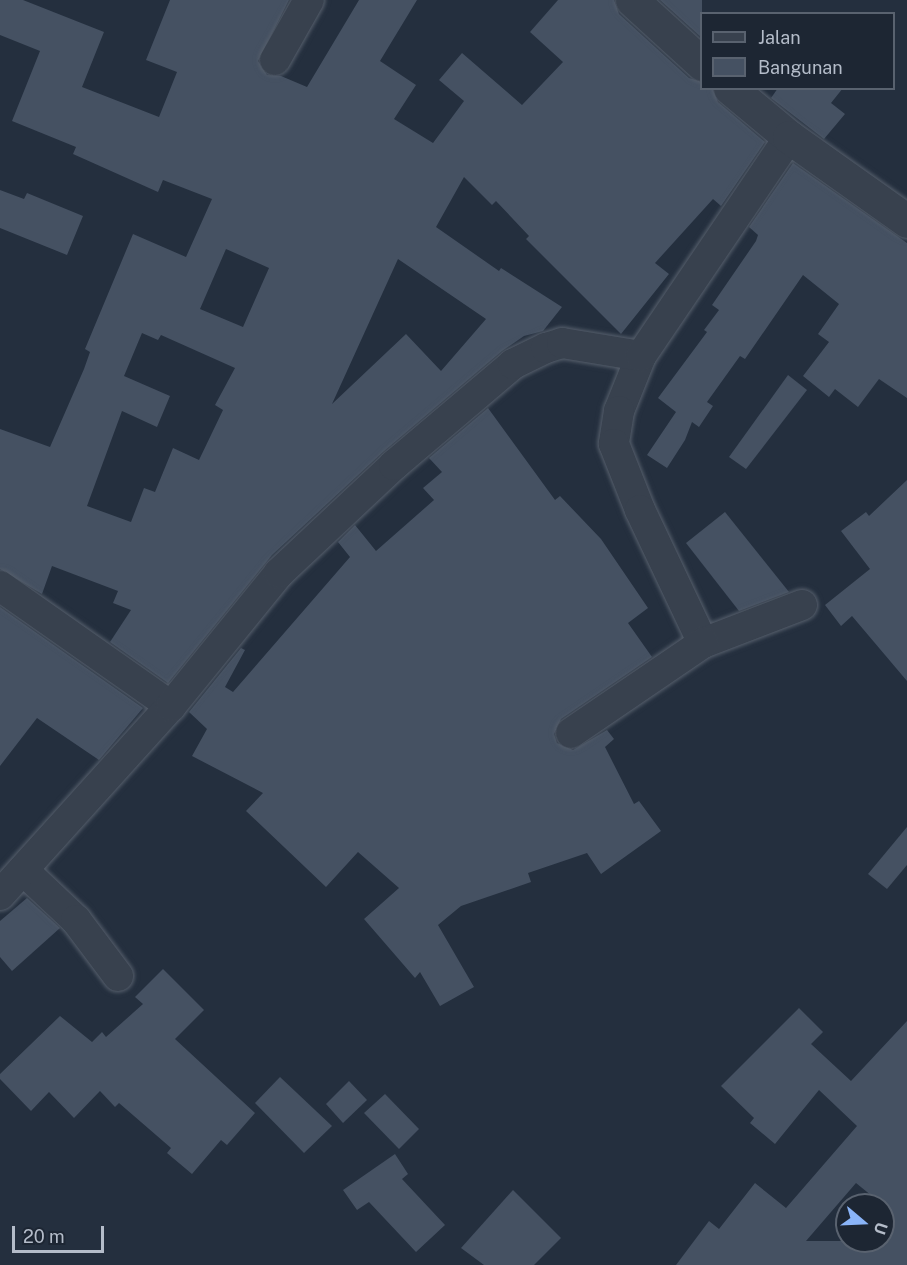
<!DOCTYPE html>
<html>
<head>
<meta charset="utf-8">
<style>
	body { margin:0 }
	#map { position:relative; width:907px; height:1265px; overflow:hidden; background:#242f3e; font-family:"Public Sans",sans-serif }
	div>[style] { position:absolute }
	[style*='--x'] { left:calc(var(--x)*1px); top:calc(var(--y)*1px); width:calc(var(--w)*1px); rotate:calc(var(--a)*1deg) }
	.building>* { inset:0; background:#455162 }
	.roads { filter:drop-shadow(0 0 2px #565f6c) drop-shadow(0 0 2px #565f6c) }
	.minor>* { height:30px; margin:-15px; padding:0 15px; transform-origin:15px; border-radius:15px; background:#38414e }
	.tertiary>* { height:33px; margin:-16.5px; padding:0 16.5px; transform-origin:16.5px; border-radius:16.5px; background:#38414e }
	span { translate:-50% -50%; white-space:nowrap; text-align:center; line-height:1.15; -webkit-text-stroke:4.5px #1d2633; paint-order:stroke }
	.legend { position:absolute; left:700px; top:12px; width:195px; height:78px; box-sizing:border-box; background:#1d2633; border:2px solid #59626f; margin:0; padding:8px 10px; list-style:none; font-size:18px; color:#b4bcc9 }
	.legend li { display:flex; align-items:center; gap:12px; height:30px }
	.legend b { width:30px; border:2px solid #59626f }
	.north { position:absolute; left:835px; top:1193px; width:60px; height:60px; box-sizing:border-box; background:#1d2633; border:2px solid #59626f; border-radius:50%; rotate:109deg; font-size:16px; font-weight:700; line-height:24px; text-align:center; color:#b4bcc9 }
	.north::after { content:''; display:block; margin:auto; width:21px; height:27px; background:#8ab4f8; clip-path:polygon(50% 0,100% 100%,50% 72%,0 100%) }
	.scale { position:absolute; left:12px; top:1226px; width:92px; height:27px; box-sizing:border-box; border:3px solid #b4bcc9; border-top:0; padding-left:8px; font-size:18px; line-height:21px; white-space:nowrap; color:#b4bcc9; -webkit-text-stroke:4px #1d2633; paint-order:stroke }
</style>
</head>
<body>
<div id="map">
	<div class="building">
		<i style="clip-path:polygon(evenodd,0 0,23px 0,104px 32px,82px 87px,159px 117px,177px 72px,146px 60px,170px 0,289px 0,258px 61px,267px 75px,281px 76px,307px 87px,359px 0,417px 0,380px 61px,416px 85px,394px 119px,433px 143px,464px 101px,439px 80px,462px 53px,522px 105px,563px 62px,530px 32px,558px 0,614px 0,619px 14px,689px 78px,702px 82px,702px 88px,712px 88px,718px 102px,765px 142px,721px 206px,713px 199px,655px 263px,669px 274px,621px 334px,526px 239px,529px 236px,496px 201px,492px 205px,464px 177px,436px 227px,499px 271px,501px 268px,562px 307px,543px 331px,524px 336px,502px 351px,383px 452px,272px 555px,168px 683px,110px 642px,131px 610px,113px 603px,118px 591px,52px 566px,42px 594px,0 569px,0 429px,50px 447px,84px 369px,90px 352px,85px 349px,133px 234px,186px 257px,212px 199px,163px 180px,158px 192px,73px 154px,76px 147px,12px 121px,40px 51px,0 35px,0 0,226px 249px,269px 268px,243px 327px,200px 309px,226px 249px,0 0,398px 259px,486px 319px,441px 371px,406px 334px,332px 404px,398px 259px,0 0,142px 333px,158px 340px,161px 335px,235px 368px,215px 405px,223px 410px,199px 460px,173px 448px,155px 492px,144px 488px,131px 522px,87px 506px,122px 411px,157px 427px,170px 396px,124px 376px,142px 333px)"></i>
		<i style="clip-path:polygon(660px 0,702px 0,702px 38px)"></i>
		<i style="clip-path:polygon(778px 88px,843px 88px,831px 103px,845px 114px,824px 139px,771px 98px)"></i>
		<i style="clip-path:polygon(793px 163px,907px 243px,907px 398px,879px 379px,858px 407px,835px 389px,829px 397px,803px 376px,829px 342px,818px 334px,839px 304px,803px 275px,745px 359px,740px 356px,707px 402px,713px 406px,699px 427px,692px 422px,685px 440px,667px 468px,647px 455px,676px 412px,658px 398px,707px 332px,704px 330px,719px 310px,712px 305px,756px 241px,758px 235px,749px 227px)"></i>
		<i style="clip-path:polygon(0 190px,24px 199px,27px 193px,83px 216px,67px 255px,0 228px)"></i>
		<i style="clip-path:polygon(788px 375px,807px 390px,746px 469px,729px 457px)"></i>
		<i style="clip-path:polygon(488px 408px,555px 500px,560px 496px,601px 539px,648px 608px,628px 623px,652px 657px,561px 719px,554px 734px,557px 743px,573px 750px,607px 730px,614px 739px,605px 747px,634px 804px,639px 801px,661px 831px,601px 874px,587px 853px,528px 873px,531px 882px,461px 906px,438px 925px,474px 987px,440px 1006px,420px 972px,415px 978px,364px 919px,399px 888px,358px 852px,326px 887px,246px 811px,263px 793px,192px 756px,207px 729px,189px 712px,241px 648px,245px 650px,225px 687px,233px 692px,350px 557px,338px 542px,355px 525px,376px 551px,434px 500px,423px 488px,442px 472px,429px 458px)"></i>
		<i style="clip-path:polygon(907px 480px,907px 681px,852px 616px,841px 626px,825px 605px,870px 569px,841px 531px,866px 512px,869px 516px)"></i>
		<i style="clip-path:polygon(725px 512px,789px 592px,739px 611px,686px 543px)"></i>
		<i style="clip-path:polygon(0 607px,143px 708px,99px 760px,37px 718px,0 766px)"></i>
		<i style="clip-path:polygon(907px 827px,907px 865px,887px 889px,868px 874px)"></i>
		<i style="clip-path:polygon(27px 898px,60px 928px,12px 971px,0 957px,0 921px)"></i>
		<i style="clip-path:polygon(163px 969px,204px 1010px,175px 1039px,255px 1113px,227px 1145px,221px 1140px,192px 1174px,167px 1153px,171px 1148px,119px 1103px,115px 1107px,100px 1091px,74px 1118px,49px 1092px,31px 1111px,0 1079px,0 1074px,60px 1016px,92px 1042px,102px 1032px,106px 1037px,143px 1004px,135px 997px)"></i>
		<i style="clip-path:polygon(evenodd,799px 1008px,823px 1032px,811px 1044px,851px 1081px,907px 1021px,907px 1265px,676px 1265px,709px 1221px,719px 1229px,755px 1183px,786px 1208px,857px 1126px,819px 1090px,775px 1144px,750px 1123px,754px 1118px,721px 1086px,799px 1008px,856px 1183px,883px 1205px,883px 1241px,806px 1241px,856px 1183px)"></i>
		<i style="clip-path:polygon(280px 1077px,332px 1126px,304px 1153px,255px 1103px)"></i>
		<i style="clip-path:polygon(349px 1081px,367px 1100px,343px 1123px,326px 1104px)"></i>
		<i style="clip-path:polygon(385px 1094px,419px 1129px,399px 1149px,364px 1113px)"></i>
		<i style="clip-path:polygon(395px 1154px,408px 1174px,402px 1179px,445px 1225px,416px 1252px,369px 1202px,357px 1210px,343px 1190px)"></i>
		<i style="clip-path:polygon(513px 1190px,561px 1238px,534px 1265px,484px 1265px,461px 1248px)"></i>
	</div>
	<div class="roads">
		<div class="minor">
			<i style="--x:275;--y:60;--w:69;--a:-60.5"></i>
			<i style="--x:641;--y:356;--w:59;--a:111.8"></i>
			<i style="--x:619;--y:411;--w:33;--a:99"></i>
			<i style="--x:614;--y:444;--w:71;--a:68.5"></i>
			<i style="--x:640;--y:510;--w:147;--a:64.7"></i>
			<i style="--x:703;--y:643;--w:106;--a:-21"></i>
			<i style="--x:0;--y:586;--w:209;--a:35.1"></i>
			<i style="--x:571;--y:733;--w:160;--a:-34.3"></i>
			<i style="--x:23;--y:870;--w:73;--a:43.3"></i>
			<i style="--x:76;--y:920;--w:70;--a:53.1"></i>
			<i style="--x:0;--y:895;--w:255;--a:-47.9"></i>
			<i style="--x:171;--y:706;--w:171;--a:-50.9"></i>
			<i style="--x:279;--y:573;--w:158;--a:-43.2"></i>
			<i style="--x:394;--y:465;--w:156;--a:-40.3"></i>
			<i style="--x:513;--y:364;--w:37;--a:-26"></i>
			<i style="--x:546;--y:348;--w:17;--a:-17"></i>
			<i style="--x:562;--y:343;--w:80;--a:9.3"></i>
			<i style="--x:641;--y:356;--w:264;--a:-55.9"></i>
		</div>
		<div class="tertiary">
			<i style="--x:632;--y:0;--w:95;--a:42.4"></i>
			<i style="--x:730;--y:88;--w:77;--a:39.7"></i>
			<i style="--x:789;--y:137;--w:145;--a:35.4"></i>
		</div>
	</div>
	<ul class="legend">
	<li><b style="height:8px;background:#38414e"></b>Jalan</li>
	<li><b style="height:16px;background:#455162"></b>Bangunan</li>
	</ul>
	<div class="north">U</div>
	<div class="scale">20 m</div>
</div>
</body>
</html>
